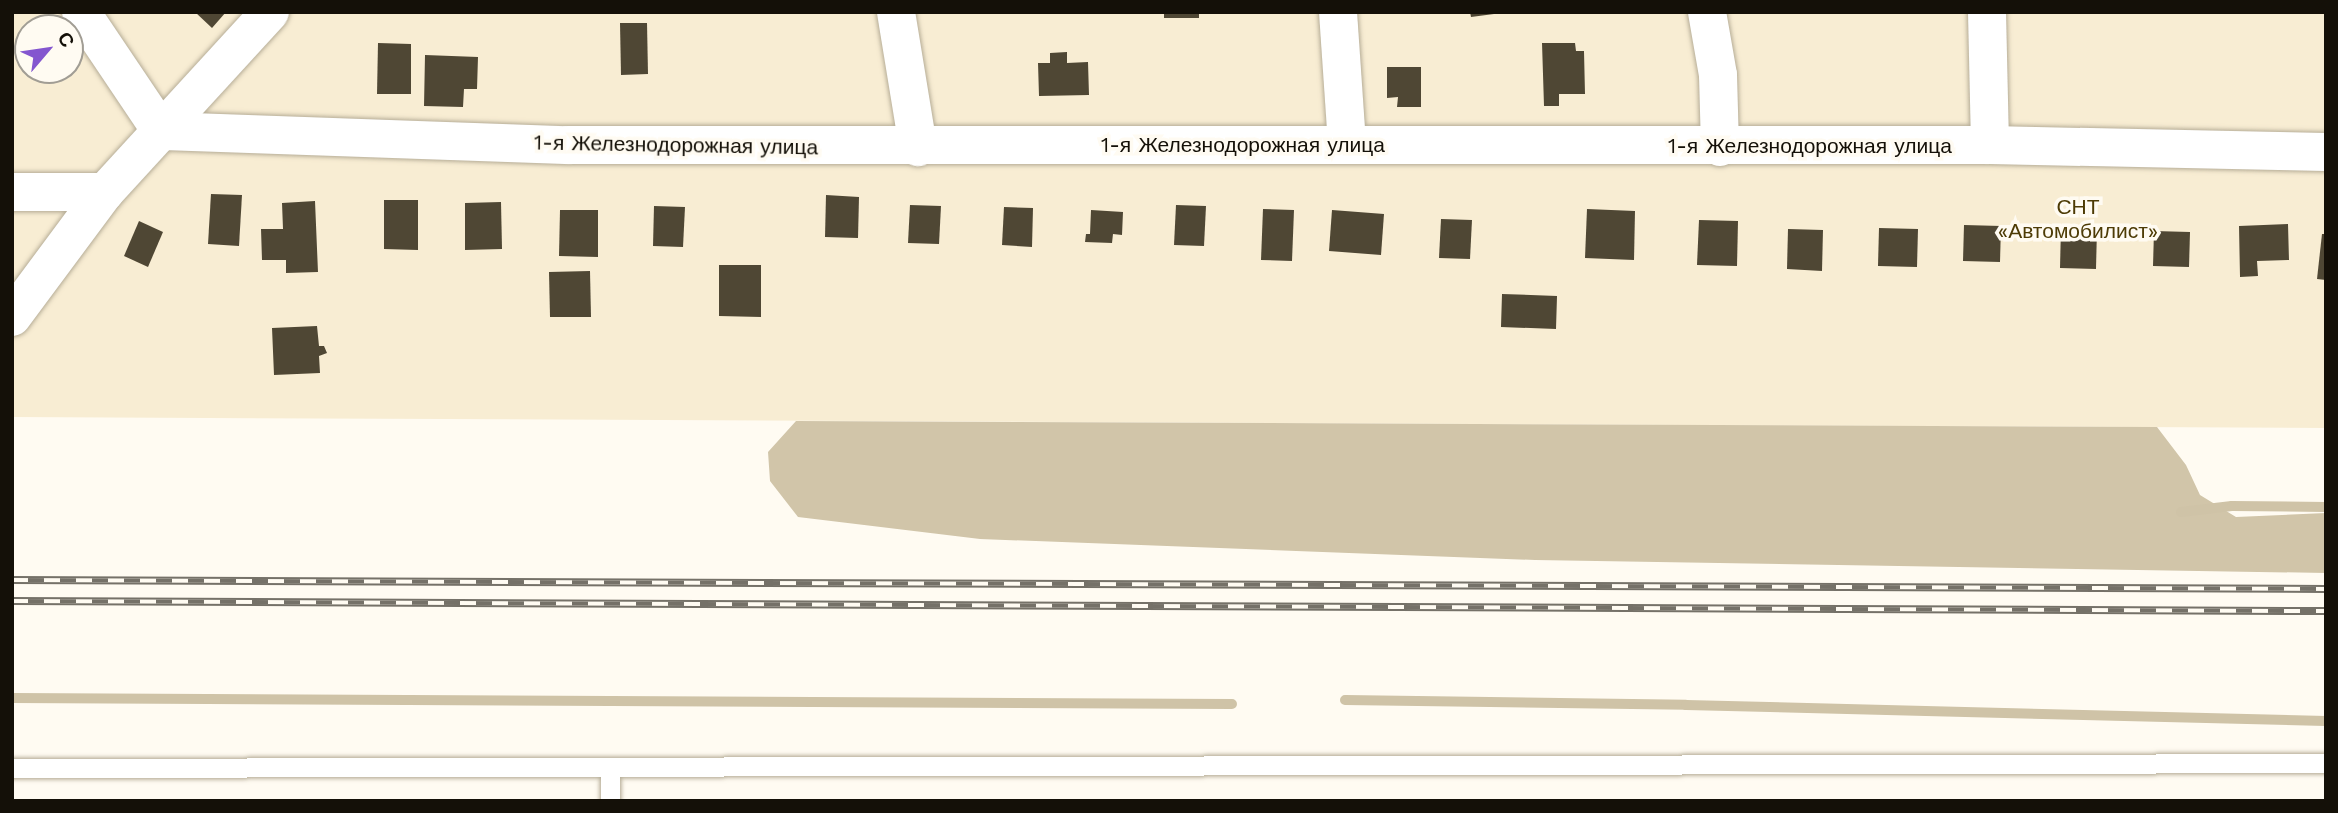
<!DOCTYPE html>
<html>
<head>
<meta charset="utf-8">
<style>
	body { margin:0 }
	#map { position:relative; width:2338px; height:813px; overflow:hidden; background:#fffbf2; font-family:"Work Sans",sans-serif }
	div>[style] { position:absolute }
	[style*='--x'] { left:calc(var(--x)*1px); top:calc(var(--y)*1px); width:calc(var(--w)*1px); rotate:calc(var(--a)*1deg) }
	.green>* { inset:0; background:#f8edd3 }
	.forest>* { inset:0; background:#d1c5a9 }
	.stream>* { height:10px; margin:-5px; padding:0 5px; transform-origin:5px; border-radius:5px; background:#cfc3a7 }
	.building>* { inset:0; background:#4f4734 }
	.roads { filter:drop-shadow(0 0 2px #b6ad97) drop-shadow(0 0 2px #b6ad97) }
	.lane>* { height:19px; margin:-9.5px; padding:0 9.5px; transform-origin:9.5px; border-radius:9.5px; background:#fff }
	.street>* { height:38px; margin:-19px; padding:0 19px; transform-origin:19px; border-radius:19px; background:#fff }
	.rail>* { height:8px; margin-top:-4px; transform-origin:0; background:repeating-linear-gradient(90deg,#fffbf2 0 16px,#757168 0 32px); box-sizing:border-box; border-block:2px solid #757168 }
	span { translate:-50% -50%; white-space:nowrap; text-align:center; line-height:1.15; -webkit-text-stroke:7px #fffbf2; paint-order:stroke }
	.street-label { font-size:21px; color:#141008 }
	.park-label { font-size:21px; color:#4d3b05 }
	.frame { position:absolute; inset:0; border:14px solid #141008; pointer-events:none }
	.north { position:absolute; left:14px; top:14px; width:70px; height:70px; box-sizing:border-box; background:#fffbf2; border:2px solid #a19d94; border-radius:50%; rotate:61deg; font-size:19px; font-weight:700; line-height:28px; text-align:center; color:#141008 }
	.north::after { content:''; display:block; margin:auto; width:24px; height:32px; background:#8456cf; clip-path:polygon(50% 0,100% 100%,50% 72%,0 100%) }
</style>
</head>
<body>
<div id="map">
	<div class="green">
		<i style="clip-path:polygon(evenodd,12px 12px,2326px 12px,2326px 428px,12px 417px,12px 12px,28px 28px,70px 28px,70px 70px,28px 70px,28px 28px)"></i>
	</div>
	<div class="forest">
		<i style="clip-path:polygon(796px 421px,2157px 427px,2186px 465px,2200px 495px,2236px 517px,2326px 513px,2326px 573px,1535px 560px,980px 539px,798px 517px,770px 481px,768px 452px)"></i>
	</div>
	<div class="stream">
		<i style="--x:2181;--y:512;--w:51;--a:-6.7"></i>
		<i style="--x:2232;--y:506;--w:94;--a:0.6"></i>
		<i style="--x:12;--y:698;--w:1220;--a:0.28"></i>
		<i style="--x:1345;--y:700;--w:341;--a:0.8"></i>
		<i style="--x:1686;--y:705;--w:640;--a:1.43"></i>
	</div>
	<div class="building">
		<i style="clip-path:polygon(195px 12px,226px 12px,212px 28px)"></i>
		<i style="clip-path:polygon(1164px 12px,1199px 12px,1199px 18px,1164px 18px)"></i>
		<i style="clip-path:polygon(1470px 12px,1494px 12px,1494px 14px,1471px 17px)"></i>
		<i style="clip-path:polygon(620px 23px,647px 23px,648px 74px,621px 75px)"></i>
		<i style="clip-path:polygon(378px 43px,411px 44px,411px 94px,377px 94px)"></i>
		<i style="clip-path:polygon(1542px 43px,1575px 43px,1576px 51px,1584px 51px,1585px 94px,1559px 94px,1559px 106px,1544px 106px)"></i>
		<i style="clip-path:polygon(1067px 52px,1067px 63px,1088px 62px,1089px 95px,1039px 96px,1038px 63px,1050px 63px,1050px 53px)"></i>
		<i style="clip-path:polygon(425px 55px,478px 57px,477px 89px,464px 89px,463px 107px,424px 106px)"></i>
		<i style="clip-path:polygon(1387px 67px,1421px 67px,1421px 107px,1397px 107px,1398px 97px,1387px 98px)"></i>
		<i style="clip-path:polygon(211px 194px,242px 195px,239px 246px,208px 244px)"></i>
		<i style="clip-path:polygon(826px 195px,859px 197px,858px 238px,825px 237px)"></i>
		<i style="clip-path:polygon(384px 200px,418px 200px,418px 250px,384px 249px)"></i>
		<i style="clip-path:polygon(315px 201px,318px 272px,286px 273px,286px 260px,262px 260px,261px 229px,283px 229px,282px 203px)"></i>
		<i style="clip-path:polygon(501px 202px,502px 249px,465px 250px,465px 203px)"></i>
		<i style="clip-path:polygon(910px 205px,941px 206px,939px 244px,908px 243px)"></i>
		<i style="clip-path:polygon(1176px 205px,1206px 206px,1204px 246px,1174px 245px)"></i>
		<i style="clip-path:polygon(654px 206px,685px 207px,683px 247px,653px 246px)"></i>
		<i style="clip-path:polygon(1004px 207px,1033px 208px,1032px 247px,1002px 245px)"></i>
		<i style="clip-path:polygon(1263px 209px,1294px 210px,1292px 261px,1261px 260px)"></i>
		<i style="clip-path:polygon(1587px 209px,1635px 211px,1634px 260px,1585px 258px)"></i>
		<i style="clip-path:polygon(560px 210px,598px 210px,598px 257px,559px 256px)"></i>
		<i style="clip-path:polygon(1091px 210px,1123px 212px,1122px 235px,1113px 234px,1112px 243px,1085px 242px,1086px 234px,1090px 234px)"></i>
		<i style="clip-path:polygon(1332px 210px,1384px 214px,1381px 255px,1329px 251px)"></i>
		<i style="clip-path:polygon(1441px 219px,1472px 220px,1470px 259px,1439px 258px)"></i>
		<i style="clip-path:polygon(1699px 220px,1738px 221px,1737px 266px,1697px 265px)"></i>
		<i style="clip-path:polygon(139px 221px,163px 232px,148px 267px,124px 256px)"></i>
		<i style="clip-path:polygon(2288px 224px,2289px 260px,2257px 261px,2258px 276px,2240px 277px,2239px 226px)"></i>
		<i style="clip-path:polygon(1964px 225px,2001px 226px,2000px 262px,1963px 261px)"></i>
		<i style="clip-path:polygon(2061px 227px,2097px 228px,2096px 269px,2060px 268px)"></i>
		<i style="clip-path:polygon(1879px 228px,1918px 229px,1917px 267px,1878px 266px)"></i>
		<i style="clip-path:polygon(1788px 229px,1823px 230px,1822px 271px,1787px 269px)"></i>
		<i style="clip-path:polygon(2154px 231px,2190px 232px,2189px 267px,2153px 266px)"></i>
		<i style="clip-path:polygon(2322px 234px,2326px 234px,2326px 280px,2317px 279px)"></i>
		<i style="clip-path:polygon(719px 265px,761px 265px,761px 317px,719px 316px)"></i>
		<i style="clip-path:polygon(590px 271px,591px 317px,550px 317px,549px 272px)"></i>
		<i style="clip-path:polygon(1502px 294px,1557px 296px,1556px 329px,1501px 327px)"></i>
		<i style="clip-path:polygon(317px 326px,319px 346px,324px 346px,327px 353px,319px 356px,320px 373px,274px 375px,272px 328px)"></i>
	</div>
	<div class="roads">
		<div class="lane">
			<i style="--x:12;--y:768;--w:2314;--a:-0.12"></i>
			<i style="--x:610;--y:801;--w:34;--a:-90"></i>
		</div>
		<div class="street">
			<i style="--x:81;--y:12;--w:143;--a:56.1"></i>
			<i style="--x:896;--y:12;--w:137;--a:80.7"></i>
			<i style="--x:1338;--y:12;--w:132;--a:86.1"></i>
			<i style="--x:1707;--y:12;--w:64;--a:80.1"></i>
			<i style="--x:1718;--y:75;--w:72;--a:88.4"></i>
			<i style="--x:1987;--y:12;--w:133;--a:88.7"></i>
			<i style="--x:161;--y:131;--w:407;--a:2"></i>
			<i style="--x:568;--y:145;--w:1422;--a:0"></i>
			<i style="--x:1990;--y:145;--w:336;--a:1.2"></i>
			<i style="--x:12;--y:192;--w:93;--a:0"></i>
			<i style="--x:12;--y:317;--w:156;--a:-53.4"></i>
			<i style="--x:105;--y:192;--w:244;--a:-47.5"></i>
		</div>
	</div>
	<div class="rail">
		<i style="--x:12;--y:580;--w:2314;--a:0.22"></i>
		<i style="--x:12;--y:601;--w:2314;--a:0.25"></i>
	</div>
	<div class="street-label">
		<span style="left:676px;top:145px;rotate:1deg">1-я Железнодорожная улица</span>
		<span style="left:1243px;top:145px">1-я Железнодорожная улица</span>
		<span style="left:1810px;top:146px">1-я Железнодорожная улица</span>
	</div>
	<div class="park-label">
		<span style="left:2078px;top:219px">СНТ<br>«Автомобилист»</span>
	</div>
	<div class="frame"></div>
	<div class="north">С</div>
</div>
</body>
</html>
